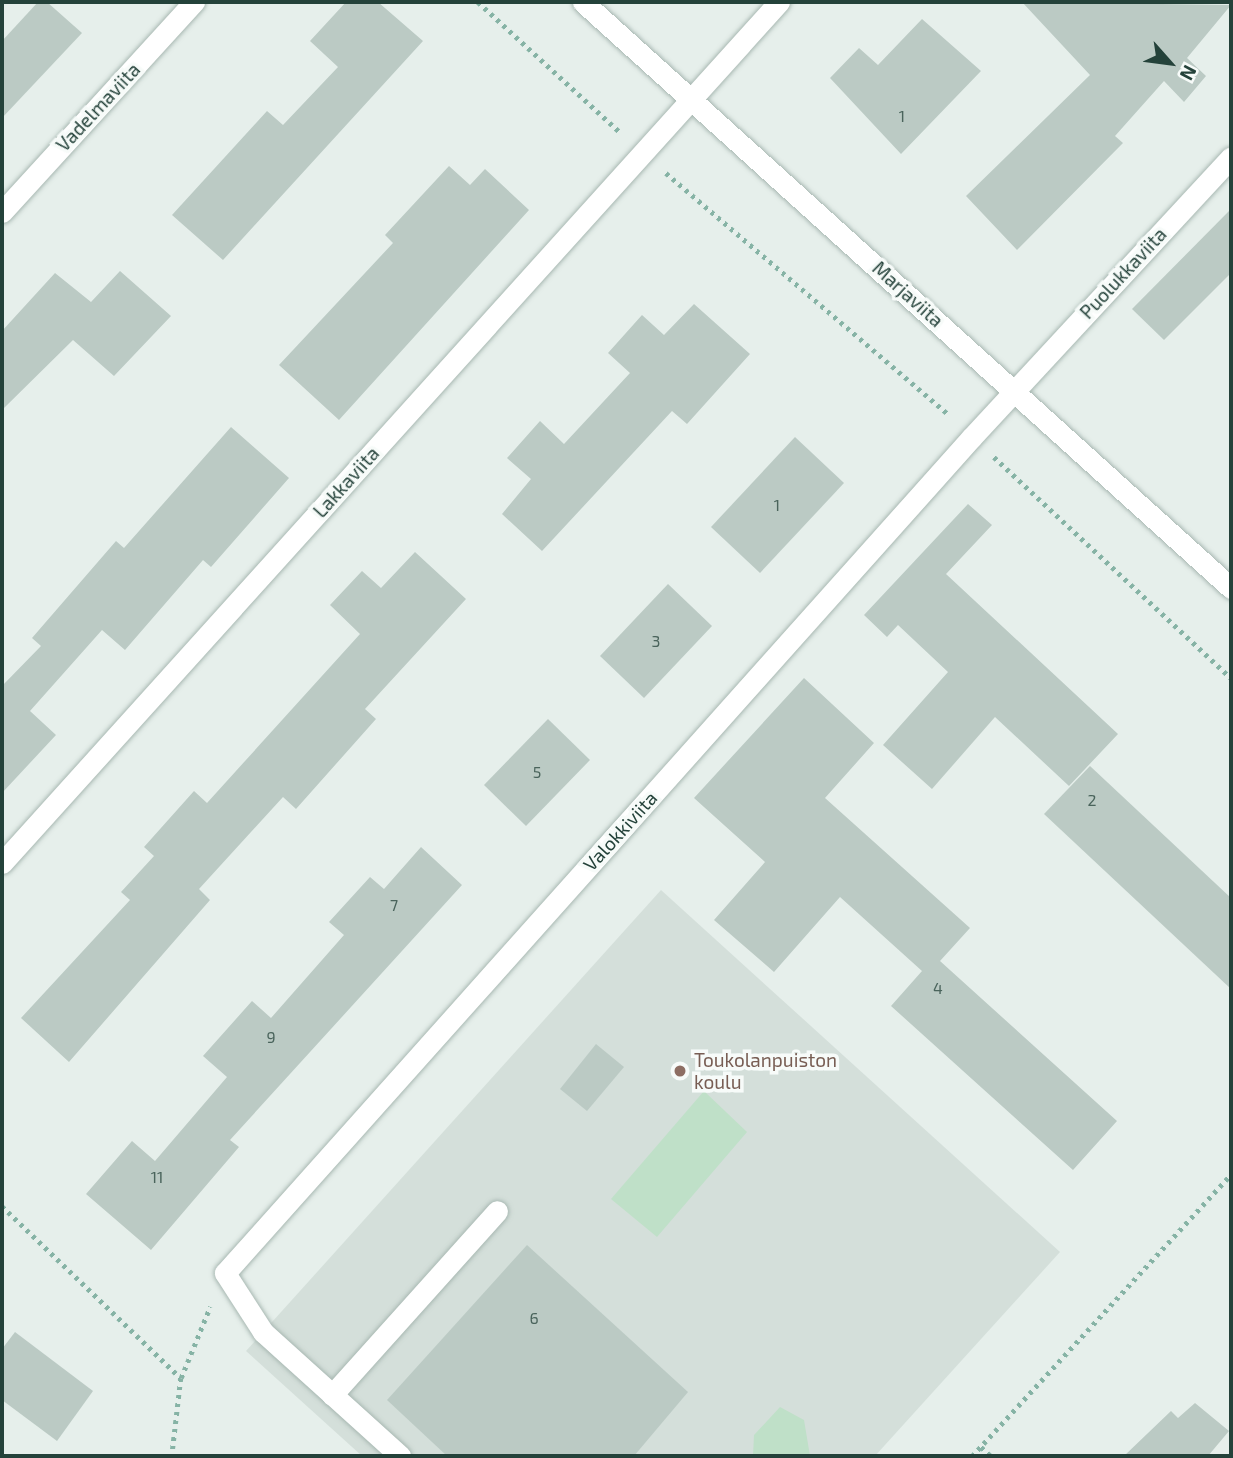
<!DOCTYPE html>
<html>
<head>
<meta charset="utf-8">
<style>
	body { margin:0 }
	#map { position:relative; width:1233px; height:1458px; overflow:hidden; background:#e6efeb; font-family:"Exo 2",sans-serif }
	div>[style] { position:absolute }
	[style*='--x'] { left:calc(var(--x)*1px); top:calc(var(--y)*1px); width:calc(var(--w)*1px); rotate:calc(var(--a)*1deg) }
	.built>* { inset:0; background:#d4dfda }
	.green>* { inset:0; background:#bfe0c8 }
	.building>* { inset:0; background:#bbcac4 }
	.path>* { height:4.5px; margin-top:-2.25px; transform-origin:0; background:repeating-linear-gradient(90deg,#86b3a5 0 3.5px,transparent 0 8.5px) }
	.roads { filter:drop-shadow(0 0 2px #a8b8b2) drop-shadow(0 0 2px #a8b8b2) }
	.service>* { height:21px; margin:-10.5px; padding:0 10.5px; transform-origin:10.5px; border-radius:10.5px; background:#fff }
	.minor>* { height:21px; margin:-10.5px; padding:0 10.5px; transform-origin:10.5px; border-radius:10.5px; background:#fff }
	.dots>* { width:19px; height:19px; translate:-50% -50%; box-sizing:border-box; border:4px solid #f7fbf9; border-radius:50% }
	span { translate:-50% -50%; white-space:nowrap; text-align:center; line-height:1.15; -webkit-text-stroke:7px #f7fbf9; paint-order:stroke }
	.number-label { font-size:16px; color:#4a645c }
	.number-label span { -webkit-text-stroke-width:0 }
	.street-label { font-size:19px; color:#24423a }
	.education-label { font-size:19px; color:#785e54 }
	.left { translate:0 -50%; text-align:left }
	.frame { position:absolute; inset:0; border:4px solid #24423a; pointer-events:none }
	.north { position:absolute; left:1135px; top:28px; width:70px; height:70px; -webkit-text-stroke:5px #f7fbf9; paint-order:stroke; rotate:118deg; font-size:19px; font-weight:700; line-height:28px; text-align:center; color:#24423a }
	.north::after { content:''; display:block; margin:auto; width:24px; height:32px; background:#24423a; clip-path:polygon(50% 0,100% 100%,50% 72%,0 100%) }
</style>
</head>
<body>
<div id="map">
	<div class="built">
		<i style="clip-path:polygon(661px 890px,1060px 1252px,875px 1456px,362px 1456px,246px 1351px)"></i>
	</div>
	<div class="green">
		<i style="clip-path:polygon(704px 1091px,747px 1132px,657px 1237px,611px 1199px)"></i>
		<i style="clip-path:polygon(780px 1407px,804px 1420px,810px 1456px,753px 1456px,754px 1435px)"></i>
	</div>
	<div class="building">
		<i style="clip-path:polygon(38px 2px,47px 2px,82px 33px,2px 118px,2px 41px)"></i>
		<i style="clip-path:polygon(346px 2px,378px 2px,423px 41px,223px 260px,172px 215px,267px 111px,283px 125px,338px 67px,310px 41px)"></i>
		<i style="clip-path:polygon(1022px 2px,1231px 5px,1187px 58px,1206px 76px,1184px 102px,1164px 81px,1115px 136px,1123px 143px,1017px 250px,966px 196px,1090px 75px)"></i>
		<i style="clip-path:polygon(922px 19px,981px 71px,901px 154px,830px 78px,859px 48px,878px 65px)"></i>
		<i style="clip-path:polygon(449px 166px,470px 185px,485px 169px,529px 210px,339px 420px,279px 365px,393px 243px,385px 235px)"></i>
		<i style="clip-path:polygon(1231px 209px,1231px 273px,1164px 340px,1132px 309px)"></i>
		<i style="clip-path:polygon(120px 271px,171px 316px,114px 376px,73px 340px,2px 410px,2px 331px,55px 273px,91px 302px)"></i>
		<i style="clip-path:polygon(694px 304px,750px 354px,687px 424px,672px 411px,542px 551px,502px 514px,531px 479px,507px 458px,540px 421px,564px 444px,630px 373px,608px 353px,642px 315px,664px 335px)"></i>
		<i style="clip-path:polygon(231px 427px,289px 478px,211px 567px,203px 560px,125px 650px,102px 630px,30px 711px,56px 735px,2px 793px,2px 686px,41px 646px,32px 638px,116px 541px,124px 548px)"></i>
		<i style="clip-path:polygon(795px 437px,844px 483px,760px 573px,711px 527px)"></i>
		<i style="clip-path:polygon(968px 504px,992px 525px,946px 574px,1118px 734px,1069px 786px,995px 717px,932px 789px,883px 745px,948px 672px,898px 625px,887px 637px,864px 615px)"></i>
		<i style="clip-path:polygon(415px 552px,466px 599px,365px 709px,376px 719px,296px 809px,283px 797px,199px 889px,210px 900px,69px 1062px,21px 1018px,130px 900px,121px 892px,154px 856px,144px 847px,194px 791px,207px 803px,360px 634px,330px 605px,362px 571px,381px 588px)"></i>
		<i style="clip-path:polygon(668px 584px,712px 626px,644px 698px,600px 656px)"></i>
		<i style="clip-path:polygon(804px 678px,874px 743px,825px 798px,970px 928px,940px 961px,1117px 1121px,1073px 1170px,891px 1006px,922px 971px,840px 897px,774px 972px,714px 920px,765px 862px,694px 798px)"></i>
		<i style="clip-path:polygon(548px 719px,590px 760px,526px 826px,484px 785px)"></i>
		<i style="clip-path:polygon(1090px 766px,1231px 898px,1231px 989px,1044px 814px)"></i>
		<i style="clip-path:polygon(421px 847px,462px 885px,230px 1140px,239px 1147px,151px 1250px,86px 1194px,132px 1141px,155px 1161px,227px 1077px,203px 1056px,252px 1001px,271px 1018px,344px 935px,329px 922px,370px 877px,384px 889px)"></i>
		<i style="clip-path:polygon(596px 1044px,624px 1067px,587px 1111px,560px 1089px)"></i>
		<i style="clip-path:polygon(527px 1245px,688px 1392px,634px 1456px,447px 1456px,387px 1400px)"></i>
		<i style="clip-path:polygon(15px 1332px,93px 1391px,57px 1441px,2px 1400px,2px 1349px)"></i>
		<i style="clip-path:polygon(1195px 1403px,1229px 1431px,1208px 1456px,1124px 1456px,1171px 1411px,1178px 1418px)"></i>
	</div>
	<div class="path">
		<i style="--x:478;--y:2;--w:193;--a:42.5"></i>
		<i style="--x:666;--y:173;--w:372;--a:40.5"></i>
		<i style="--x:994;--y:457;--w:324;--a:43"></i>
		<i style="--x:2;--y:1206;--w:248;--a:43.9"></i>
		<i style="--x:181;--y:1378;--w:79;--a:96.6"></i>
		<i style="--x:181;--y:1378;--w:77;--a:-67.8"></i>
		<i style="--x:981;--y:1447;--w:13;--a:42"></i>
		<i style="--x:972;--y:1456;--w:383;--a:-47.4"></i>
	</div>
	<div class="roads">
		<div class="service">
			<i style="--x:225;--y:1273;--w:70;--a:57.2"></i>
			<i style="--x:263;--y:1332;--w:185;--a:42.1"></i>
			<i style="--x:332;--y:1395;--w:247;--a:-48.1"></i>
		</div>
		<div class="minor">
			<i style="--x:583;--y:2;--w:874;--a:42.12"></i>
			<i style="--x:2;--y:212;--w:285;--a:-47.6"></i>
			<i style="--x:2;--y:863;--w:1160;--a:-47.94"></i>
			<i style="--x:225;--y:1273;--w:1121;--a:-48.22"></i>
			<i style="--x:972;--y:437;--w:381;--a:-47.2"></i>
		</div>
	</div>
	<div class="dots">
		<i style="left:680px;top:1071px;background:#8d6e63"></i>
	</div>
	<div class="number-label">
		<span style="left:902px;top:116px">1</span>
		<span style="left:777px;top:505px">1</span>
		<span style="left:656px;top:641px">3</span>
		<span style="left:537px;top:772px">5</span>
		<span style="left:1092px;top:800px">2</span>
		<span style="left:394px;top:905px">7</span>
		<span style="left:938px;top:988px">4</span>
		<span style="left:271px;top:1037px">9</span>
		<span style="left:157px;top:1177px">11</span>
		<span style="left:534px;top:1318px">6</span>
	</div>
	<div class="street-label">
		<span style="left:98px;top:107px;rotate:-47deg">Vadelmaviita</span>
		<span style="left:1123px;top:273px;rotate:-47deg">Puolukkaviita</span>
		<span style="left:908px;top:294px;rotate:42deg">Marjaviita</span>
		<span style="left:346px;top:482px;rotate:-48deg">Lakkaviita</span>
		<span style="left:620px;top:831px;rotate:-48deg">Valokkiviita</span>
	</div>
	<div class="education-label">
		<span class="left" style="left:694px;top:1071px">Toukolanpuiston<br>koulu</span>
	</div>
	<div class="frame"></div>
	<div class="north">N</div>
</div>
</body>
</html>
